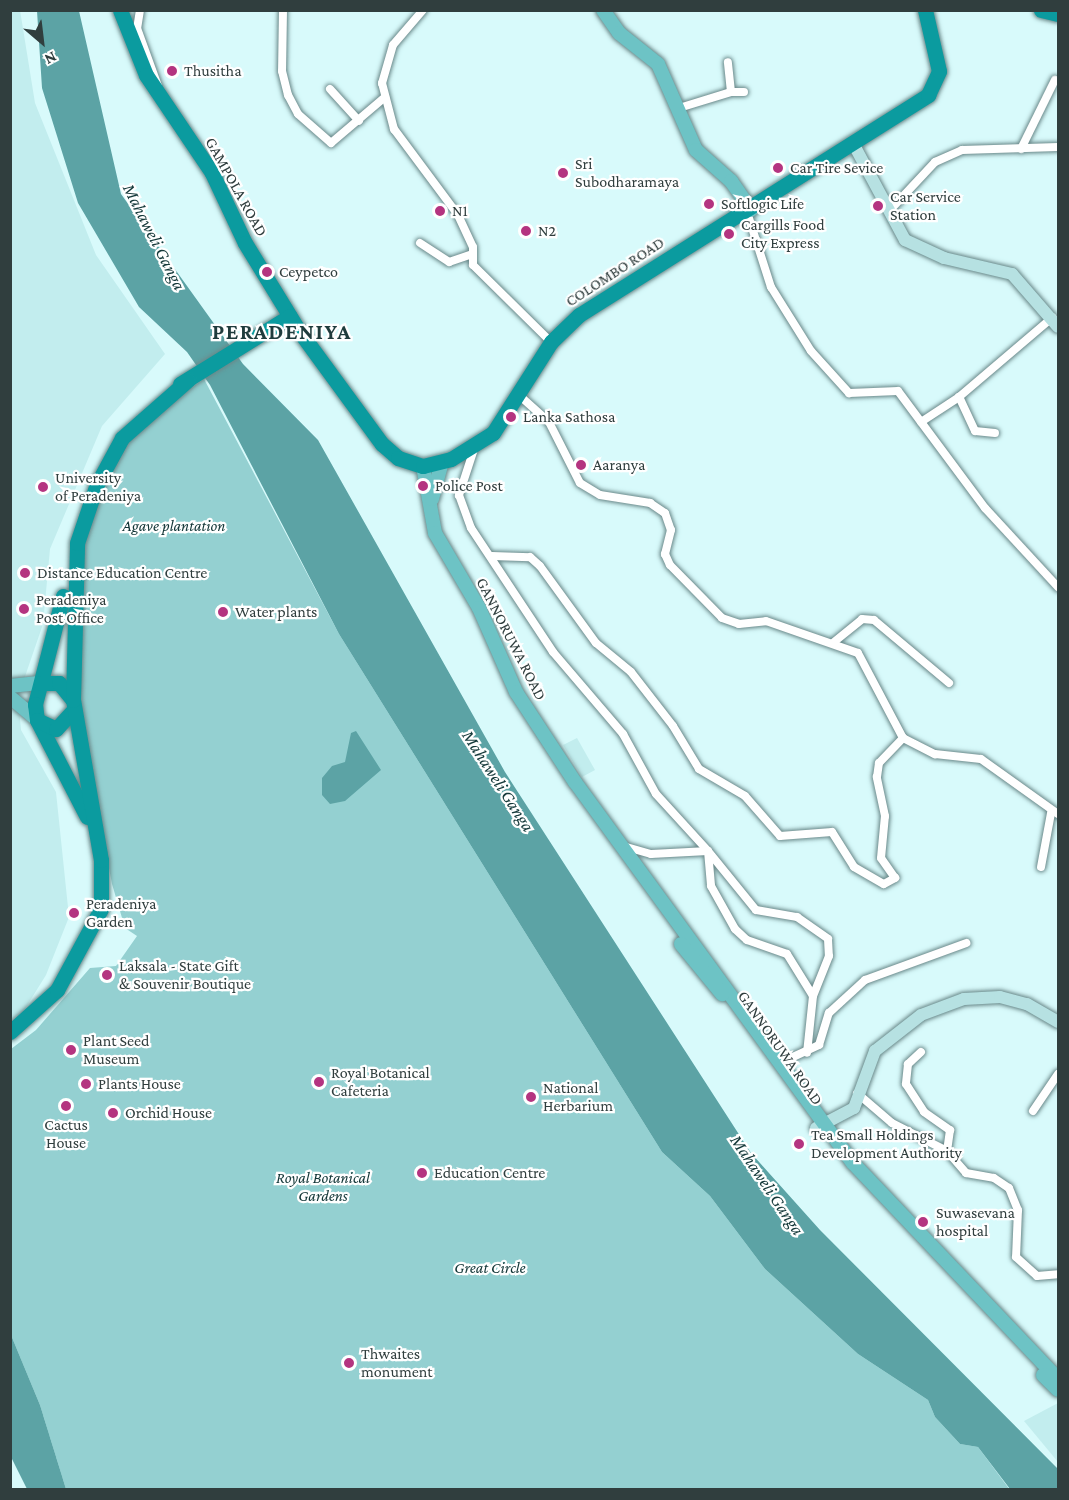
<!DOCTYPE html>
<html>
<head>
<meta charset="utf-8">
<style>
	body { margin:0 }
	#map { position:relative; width:1069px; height:1500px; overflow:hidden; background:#d8fafb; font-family:"Crimson Pro",serif }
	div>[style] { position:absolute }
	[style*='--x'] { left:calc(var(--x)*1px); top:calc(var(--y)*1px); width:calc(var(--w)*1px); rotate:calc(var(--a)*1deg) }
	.built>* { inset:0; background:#c2edee }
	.green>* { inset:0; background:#94d0d1 }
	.water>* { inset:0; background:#5ca3a5 }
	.roads { filter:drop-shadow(0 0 2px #698889) drop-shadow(0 0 2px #698889) }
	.street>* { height:8px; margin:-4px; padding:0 4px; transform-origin:4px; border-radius:4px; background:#fff }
	.secondary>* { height:12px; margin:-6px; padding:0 6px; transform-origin:6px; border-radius:6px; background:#b6e1e2 }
	.primary>* { height:14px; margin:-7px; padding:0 7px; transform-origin:7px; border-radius:7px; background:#6dc3c5 }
	.highway>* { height:15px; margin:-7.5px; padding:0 7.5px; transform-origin:7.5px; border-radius:7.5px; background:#0b9b9f }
	.dots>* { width:16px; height:16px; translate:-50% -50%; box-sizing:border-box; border:3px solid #fff; border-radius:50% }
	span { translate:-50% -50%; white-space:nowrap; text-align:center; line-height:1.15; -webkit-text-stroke:4.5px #fff; paint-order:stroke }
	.poi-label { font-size:16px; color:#303e3e }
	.left { translate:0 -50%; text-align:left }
	.street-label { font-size:16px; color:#303e3e }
	.park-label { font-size:16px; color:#103435; font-style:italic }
	.water-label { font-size:18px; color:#15393a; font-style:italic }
	.district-label { font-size:22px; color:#1f3c3d; font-weight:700; letter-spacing:1.5px }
	.frame { position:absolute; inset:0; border:12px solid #303e3e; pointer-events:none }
	.north { position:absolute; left:12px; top:12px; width:60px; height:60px; -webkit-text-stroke:4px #fff; paint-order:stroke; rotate:152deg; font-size:16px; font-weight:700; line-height:24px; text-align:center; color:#303e3e }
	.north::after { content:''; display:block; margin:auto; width:21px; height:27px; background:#303e3e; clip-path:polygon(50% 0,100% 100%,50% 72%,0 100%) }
</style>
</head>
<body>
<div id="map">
	<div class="built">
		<i style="clip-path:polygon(20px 10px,35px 103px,96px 255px,165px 354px,102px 426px,50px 549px,43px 624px,18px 697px,21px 730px,56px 792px,69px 917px,46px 975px,23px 1012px,11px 1020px,10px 11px)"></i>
		<i style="clip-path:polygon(577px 738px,595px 770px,582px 777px,563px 745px)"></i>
		<i style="clip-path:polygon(1058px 1403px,1058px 1462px,1024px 1421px)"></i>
	</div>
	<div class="green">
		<i style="clip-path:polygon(204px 379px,339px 634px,662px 1152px,710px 1196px,765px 1269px,858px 1354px,928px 1400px,935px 1417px,960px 1444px,978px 1447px,1010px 1490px,66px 1489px,40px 1405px,11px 1335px,11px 1049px,36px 1030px,90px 968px,116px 966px,137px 936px,125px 928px,112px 884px,78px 702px,81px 557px,101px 492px,126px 445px,158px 411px)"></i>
	</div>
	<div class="water">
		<i style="clip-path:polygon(37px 11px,79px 11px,121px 194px,243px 364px,318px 440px,505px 772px,751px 1153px,820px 1230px,1058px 1469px,1058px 1489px,1010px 1489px,978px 1447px,960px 1444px,935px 1417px,928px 1400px,858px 1354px,765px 1269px,710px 1196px,662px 1152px,339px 634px,210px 385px,187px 352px,139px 307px,78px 203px,42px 88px)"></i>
		<i style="clip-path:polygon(356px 731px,381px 770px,345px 801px,330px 804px,322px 795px,322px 778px,332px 766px,345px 762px,351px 733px)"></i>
		<i style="clip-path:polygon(11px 1335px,40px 1405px,66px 1489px,27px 1489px,11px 1457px)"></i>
	</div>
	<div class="roads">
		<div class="street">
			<i style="--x:140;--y:10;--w:18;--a:99"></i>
			<i style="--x:137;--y:28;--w:62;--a:70.1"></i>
			<i style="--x:283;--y:10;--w:61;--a:90.9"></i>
			<i style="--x:282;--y:71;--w:25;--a:76"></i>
			<i style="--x:288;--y:95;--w:21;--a:62"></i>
			<i style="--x:298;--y:114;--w:44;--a:41.3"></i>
			<i style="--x:331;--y:143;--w:71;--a:-40.4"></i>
			<i style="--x:423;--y:10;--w:46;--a:130.6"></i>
			<i style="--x:393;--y:45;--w:40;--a:106"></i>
			<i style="--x:382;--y:83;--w:48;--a:75.4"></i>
			<i style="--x:394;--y:129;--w:107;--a:53.3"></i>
			<i style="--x:458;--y:215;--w:35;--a:65"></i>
			<i style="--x:473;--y:247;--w:18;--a:90"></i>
			<i style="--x:473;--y:265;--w:110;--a:44.6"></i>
			<i style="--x:330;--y:89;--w:43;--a:47.8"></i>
			<i style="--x:731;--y:92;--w:13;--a:0"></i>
			<i style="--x:679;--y:108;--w:54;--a:-17.1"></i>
			<i style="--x:731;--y:92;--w:30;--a:-96"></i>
			<i style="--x:1021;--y:149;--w:77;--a:-63.8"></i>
			<i style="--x:892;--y:208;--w:63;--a:-46.9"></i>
			<i style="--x:935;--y:162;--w:30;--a:-24"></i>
			<i style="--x:962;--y:150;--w:96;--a:-1.8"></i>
			<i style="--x:747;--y:212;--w:79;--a:72.3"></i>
			<i style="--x:771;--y:287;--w:75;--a:58"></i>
			<i style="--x:811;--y:351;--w:57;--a:47.9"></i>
			<i style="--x:849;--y:393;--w:49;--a:-2.3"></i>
			<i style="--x:898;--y:391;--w:146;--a:53.4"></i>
			<i style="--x:985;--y:508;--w:108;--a:47.3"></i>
			<i style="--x:420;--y:243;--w:35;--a:33"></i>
			<i style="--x:449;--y:262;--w:24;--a:-19"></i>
			<i style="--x:520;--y:396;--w:39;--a:42"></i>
			<i style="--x:549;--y:422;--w:68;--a:63.1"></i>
			<i style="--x:580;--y:483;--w:23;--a:31"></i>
			<i style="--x:600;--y:495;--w:51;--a:9.1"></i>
			<i style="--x:650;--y:503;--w:18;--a:34"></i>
			<i style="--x:665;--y:513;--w:18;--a:71"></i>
			<i style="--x:671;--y:530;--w:25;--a:104"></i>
			<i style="--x:665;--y:554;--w:12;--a:66"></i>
			<i style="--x:670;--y:565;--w:74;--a:45.5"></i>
			<i style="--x:722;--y:618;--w:18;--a:19"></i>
			<i style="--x:739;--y:624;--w:27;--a:-6"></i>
			<i style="--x:766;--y:621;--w:97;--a:19.2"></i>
			<i style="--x:858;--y:653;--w:96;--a:62.1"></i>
			<i style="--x:903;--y:738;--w:36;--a:27"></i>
			<i style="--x:935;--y:754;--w:46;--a:6.2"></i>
			<i style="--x:981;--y:759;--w:95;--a:35.5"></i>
			<i style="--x:921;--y:422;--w:45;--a:-33.3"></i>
			<i style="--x:995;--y:433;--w:20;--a:-174"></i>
			<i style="--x:975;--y:431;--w:38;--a:-115"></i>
			<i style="--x:959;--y:397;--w:123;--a:-40.4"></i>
			<i style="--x:475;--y:446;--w:52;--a:108.1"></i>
			<i style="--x:459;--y:495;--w:35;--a:70"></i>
			<i style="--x:471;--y:528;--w:149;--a:56.5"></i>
			<i style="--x:553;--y:652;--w:108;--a:49.5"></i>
			<i style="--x:623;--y:734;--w:68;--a:61.2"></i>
			<i style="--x:656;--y:794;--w:77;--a:47.6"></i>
			<i style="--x:708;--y:851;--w:35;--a:85"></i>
			<i style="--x:711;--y:886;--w:49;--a:60.8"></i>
			<i style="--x:735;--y:929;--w:16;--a:43"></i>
			<i style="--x:747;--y:940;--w:42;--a:19.3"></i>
			<i style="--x:787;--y:954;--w:49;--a:58.2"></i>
			<i style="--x:492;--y:556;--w:38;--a:2"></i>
			<i style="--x:530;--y:557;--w:13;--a:42"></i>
			<i style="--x:540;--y:566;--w:95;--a:54"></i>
			<i style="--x:596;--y:643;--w:45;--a:39.6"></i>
			<i style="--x:631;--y:672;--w:68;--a:52.1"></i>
			<i style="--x:673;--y:726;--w:50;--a:58.8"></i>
			<i style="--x:699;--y:769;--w:53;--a:30.4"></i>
			<i style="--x:745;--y:796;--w:53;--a:48.8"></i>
			<i style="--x:780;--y:836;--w:52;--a:-4.4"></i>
			<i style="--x:832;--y:832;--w:41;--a:57.8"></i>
			<i style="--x:854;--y:867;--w:34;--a:30"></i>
			<i style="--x:884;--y:884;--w:13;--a:-29"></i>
			<i style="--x:895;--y:878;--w:24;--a:-125"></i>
			<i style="--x:881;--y:858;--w:42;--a:-84.6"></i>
			<i style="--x:885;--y:816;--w:40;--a:-102"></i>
			<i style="--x:877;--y:777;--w:14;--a:-82"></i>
			<i style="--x:879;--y:763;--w:35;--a:-46"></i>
			<i style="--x:834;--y:642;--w:36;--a:-39"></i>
			<i style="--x:862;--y:619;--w:12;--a:5"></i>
			<i style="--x:874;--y:620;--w:98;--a:40"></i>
			<i style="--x:623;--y:846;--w:29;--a:16"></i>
			<i style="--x:651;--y:854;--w:57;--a:-3"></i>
			<i style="--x:708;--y:851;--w:76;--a:50.9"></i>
			<i style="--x:756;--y:910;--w:42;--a:9.7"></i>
			<i style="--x:797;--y:917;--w:38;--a:35"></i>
			<i style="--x:828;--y:939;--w:17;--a:87"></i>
			<i style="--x:829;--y:956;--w:43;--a:111.8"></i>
			<i style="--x:813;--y:996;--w:57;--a:96"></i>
			<i style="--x:1041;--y:867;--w:55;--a:-79.5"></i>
			<i style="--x:921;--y:1052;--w:18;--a:137"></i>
			<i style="--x:908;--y:1064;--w:20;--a:96"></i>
			<i style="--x:906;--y:1084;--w:33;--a:57"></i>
			<i style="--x:924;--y:1112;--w:32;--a:35"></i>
			<i style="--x:950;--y:1130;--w:21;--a:98"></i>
			<i style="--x:782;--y:1062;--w:41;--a:-24.7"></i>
			<i style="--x:819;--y:1045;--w:34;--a:-73"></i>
			<i style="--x:829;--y:1013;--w:49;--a:-42.5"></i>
			<i style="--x:865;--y:980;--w:108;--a:-20.1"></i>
			<i style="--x:857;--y:1093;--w:46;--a:40.6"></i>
			<i style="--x:892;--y:1123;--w:62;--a:27"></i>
			<i style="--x:947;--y:1151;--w:29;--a:49"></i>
			<i style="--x:966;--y:1173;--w:28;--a:10"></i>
			<i style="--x:994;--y:1178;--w:18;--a:34"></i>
			<i style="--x:1009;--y:1188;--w:24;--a:68"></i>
			<i style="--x:1018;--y:1210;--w:47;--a:92.4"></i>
			<i style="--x:1016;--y:1257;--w:28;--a:42"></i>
			<i style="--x:1037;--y:1276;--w:21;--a:-5"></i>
			<i style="--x:1033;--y:1111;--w:45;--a:-56"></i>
		</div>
		<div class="secondary">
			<i style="--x:854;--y:145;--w:108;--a:61.8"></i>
			<i style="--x:905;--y:240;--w:43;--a:24.8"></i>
			<i style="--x:944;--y:258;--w:70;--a:13.2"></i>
			<i style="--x:1012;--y:274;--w:70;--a:49"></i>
			<i style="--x:816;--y:1128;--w:43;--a:-27.8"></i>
			<i style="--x:854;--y:1108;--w:61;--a:-69.8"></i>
			<i style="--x:875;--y:1051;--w:58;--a:-38"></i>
			<i style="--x:921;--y:1015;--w:46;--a:-20.4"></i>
			<i style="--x:964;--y:999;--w:36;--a:-3"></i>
			<i style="--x:1000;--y:997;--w:28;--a:15"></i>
			<i style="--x:1027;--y:1004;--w:36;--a:30"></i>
		</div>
		<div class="primary">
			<i style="--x:603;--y:10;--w:28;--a:55"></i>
			<i style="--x:619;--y:33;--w:50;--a:38.5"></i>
			<i style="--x:658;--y:64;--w:94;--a:66.2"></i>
			<i style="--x:696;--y:150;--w:47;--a:41.5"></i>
			<i style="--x:731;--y:181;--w:35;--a:55"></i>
			<i style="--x:423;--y:466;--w:68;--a:79.8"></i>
			<i style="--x:435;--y:533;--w:87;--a:59.6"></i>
			<i style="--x:479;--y:608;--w:92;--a:66.2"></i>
			<i style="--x:516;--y:692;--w:108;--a:56.8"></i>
			<i style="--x:575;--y:782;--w:472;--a:53.9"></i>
			<i style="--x:853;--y:1163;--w:298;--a:46.5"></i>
			<i style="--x:432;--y:499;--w:38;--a:-75"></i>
			<i style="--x:10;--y:686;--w:31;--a:-6"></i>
			<i style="--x:10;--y:697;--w:35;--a:40"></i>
			<i style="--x:681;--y:944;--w:65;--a:50.6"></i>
			<i style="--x:1043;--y:1375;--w:21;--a:45"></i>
		</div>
		<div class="highway">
			<i style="--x:120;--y:10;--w:70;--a:68.2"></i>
			<i style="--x:146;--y:75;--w:118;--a:56"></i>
			<i style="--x:212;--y:173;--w:77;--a:64.8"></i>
			<i style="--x:245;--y:243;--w:100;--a:58.5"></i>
			<i style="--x:297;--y:328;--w:144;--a:53.8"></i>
			<i style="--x:382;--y:444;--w:21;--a:41"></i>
			<i style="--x:398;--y:458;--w:26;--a:18"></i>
			<i style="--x:423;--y:466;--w:29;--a:-14"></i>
			<i style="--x:451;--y:459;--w:49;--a:-31.8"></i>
			<i style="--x:493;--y:433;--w:108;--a:-57.5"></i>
			<i style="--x:551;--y:342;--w:39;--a:-44"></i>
			<i style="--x:579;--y:315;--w:413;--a:-32.2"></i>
			<i style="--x:928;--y:95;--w:26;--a:-65"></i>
			<i style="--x:939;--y:71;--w:63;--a:-102.9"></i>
			<i style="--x:1041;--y:10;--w:17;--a:13"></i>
			<i style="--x:180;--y:384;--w:129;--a:-31.7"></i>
			<i style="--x:63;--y:596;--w:112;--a:104.5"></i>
			<i style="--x:35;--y:704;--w:16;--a:83"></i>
			<i style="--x:37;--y:720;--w:109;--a:62.7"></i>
			<i style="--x:41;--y:683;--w:18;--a:0"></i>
			<i style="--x:59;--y:683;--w:22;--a:51"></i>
			<i style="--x:37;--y:720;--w:21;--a:25"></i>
			<i style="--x:56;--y:729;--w:26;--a:-47"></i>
			<i style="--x:10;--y:1032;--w:63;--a:-41.8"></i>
			<i style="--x:57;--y:990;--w:92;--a:-61.5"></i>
			<i style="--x:101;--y:909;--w:49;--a:-90"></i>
			<i style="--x:101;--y:860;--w:162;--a:-99.9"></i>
			<i style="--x:73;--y:700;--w:157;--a:-88.5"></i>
			<i style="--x:77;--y:543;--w:62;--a:-71.3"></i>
			<i style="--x:97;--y:484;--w:52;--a:-61.5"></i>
			<i style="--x:122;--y:438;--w:88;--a:-41.3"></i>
		</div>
	</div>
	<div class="dots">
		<i style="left:172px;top:71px;background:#b43480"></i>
		<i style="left:778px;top:168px;background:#b43480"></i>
		<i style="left:563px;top:173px;background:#b43480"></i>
		<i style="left:709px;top:204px;background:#b43480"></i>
		<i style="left:878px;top:206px;background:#b43480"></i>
		<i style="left:440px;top:211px;background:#b43480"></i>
		<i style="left:526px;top:231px;background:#b43480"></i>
		<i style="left:729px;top:234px;background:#b43480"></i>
		<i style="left:267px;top:272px;background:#b43480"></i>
		<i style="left:511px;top:417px;background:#b43480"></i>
		<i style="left:581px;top:465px;background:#b43480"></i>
		<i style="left:423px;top:486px;background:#b43480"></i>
		<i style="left:43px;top:487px;background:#b43480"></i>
		<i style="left:25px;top:573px;background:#b43480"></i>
		<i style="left:24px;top:609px;background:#b43480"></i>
		<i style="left:223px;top:612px;background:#b43480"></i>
		<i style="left:74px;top:913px;background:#b43480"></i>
		<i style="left:107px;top:975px;background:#b43480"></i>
		<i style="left:71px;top:1050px;background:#b43480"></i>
		<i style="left:319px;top:1082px;background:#b43480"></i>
		<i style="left:86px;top:1084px;background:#b43480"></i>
		<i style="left:531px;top:1097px;background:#b43480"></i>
		<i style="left:66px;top:1106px;background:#b43480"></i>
		<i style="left:113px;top:1113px;background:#b43480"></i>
		<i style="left:799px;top:1144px;background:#b43480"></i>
		<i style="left:422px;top:1173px;background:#b43480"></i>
		<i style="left:923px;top:1222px;background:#b43480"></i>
		<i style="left:349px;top:1363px;background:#b43480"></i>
	</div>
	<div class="poi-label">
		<span class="left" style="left:184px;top:71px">Thusitha</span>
		<span class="left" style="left:575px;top:173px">Sri<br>Subodharamaya</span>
		<span class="left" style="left:790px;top:168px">Car Tire Sevice</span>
		<span class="left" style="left:890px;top:206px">Car Service<br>Station</span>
		<span class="left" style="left:721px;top:204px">Softlogic Life</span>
		<span class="left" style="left:452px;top:211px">N1</span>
		<span class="left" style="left:741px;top:234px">Cargills Food<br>City Express</span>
		<span class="left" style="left:538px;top:231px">N2</span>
		<span class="left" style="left:279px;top:272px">Ceypetco</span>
		<span class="left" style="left:523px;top:417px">Lanka Sathosa</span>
		<span class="left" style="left:593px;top:465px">Aaranya</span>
		<span class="left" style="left:55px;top:487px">University<br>of Peradeniya</span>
		<span class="left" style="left:435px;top:486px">Police Post</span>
		<span class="left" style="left:37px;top:573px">Distance Education Centre</span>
		<span class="left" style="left:36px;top:609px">Peradeniya<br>Post Office</span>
		<span class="left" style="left:235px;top:612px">Water plants</span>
		<span class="left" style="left:86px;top:913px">Peradeniya<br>Garden</span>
		<span class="left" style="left:119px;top:975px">Laksala - State Gift<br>&amp; Souvenir Boutique</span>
		<span class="left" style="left:83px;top:1050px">Plant Seed<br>Museum</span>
		<span class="left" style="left:331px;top:1082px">Royal Botanical<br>Cafeteria</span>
		<span class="left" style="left:98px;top:1084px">Plants House</span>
		<span class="left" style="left:543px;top:1097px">National<br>Herbarium</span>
		<span class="left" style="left:125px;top:1113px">Orchid House</span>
		<span style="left:66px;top:1134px">Cactus<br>House</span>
		<span class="left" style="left:811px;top:1144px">Tea Small Holdings<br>Development Authority</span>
		<span class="left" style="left:434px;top:1173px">Education Centre</span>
		<span class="left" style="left:936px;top:1222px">Suwasevana<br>hospital</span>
		<span class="left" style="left:361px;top:1363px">Thwaites<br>monument</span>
	</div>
	<div class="street-label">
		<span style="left:236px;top:187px;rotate:61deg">GAMPOLA ROAD</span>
		<span style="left:615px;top:272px;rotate:-33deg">COLOMBO ROAD</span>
		<span style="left:511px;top:639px;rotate:63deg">GANNORUWA ROAD</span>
		<span style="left:780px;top:1048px;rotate:55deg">GANNORUWA ROAD</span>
	</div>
	<div class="park-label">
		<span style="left:174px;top:526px">Agave plantation</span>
		<span style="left:323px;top:1187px">Royal Botanical<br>Gardens</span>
		<span style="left:490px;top:1268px">Great Circle</span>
	</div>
	<div class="water-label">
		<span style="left:154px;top:237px;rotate:63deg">Mahaweli Ganga</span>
		<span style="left:498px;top:781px;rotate:57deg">Mahaweli Ganga</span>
		<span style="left:767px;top:1185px;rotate:56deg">Mahaweli Ganga</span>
	</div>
	<div class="district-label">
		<span style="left:282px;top:332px">PERADENIYA</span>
	</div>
	<div class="frame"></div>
	<div class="north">N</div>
</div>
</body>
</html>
